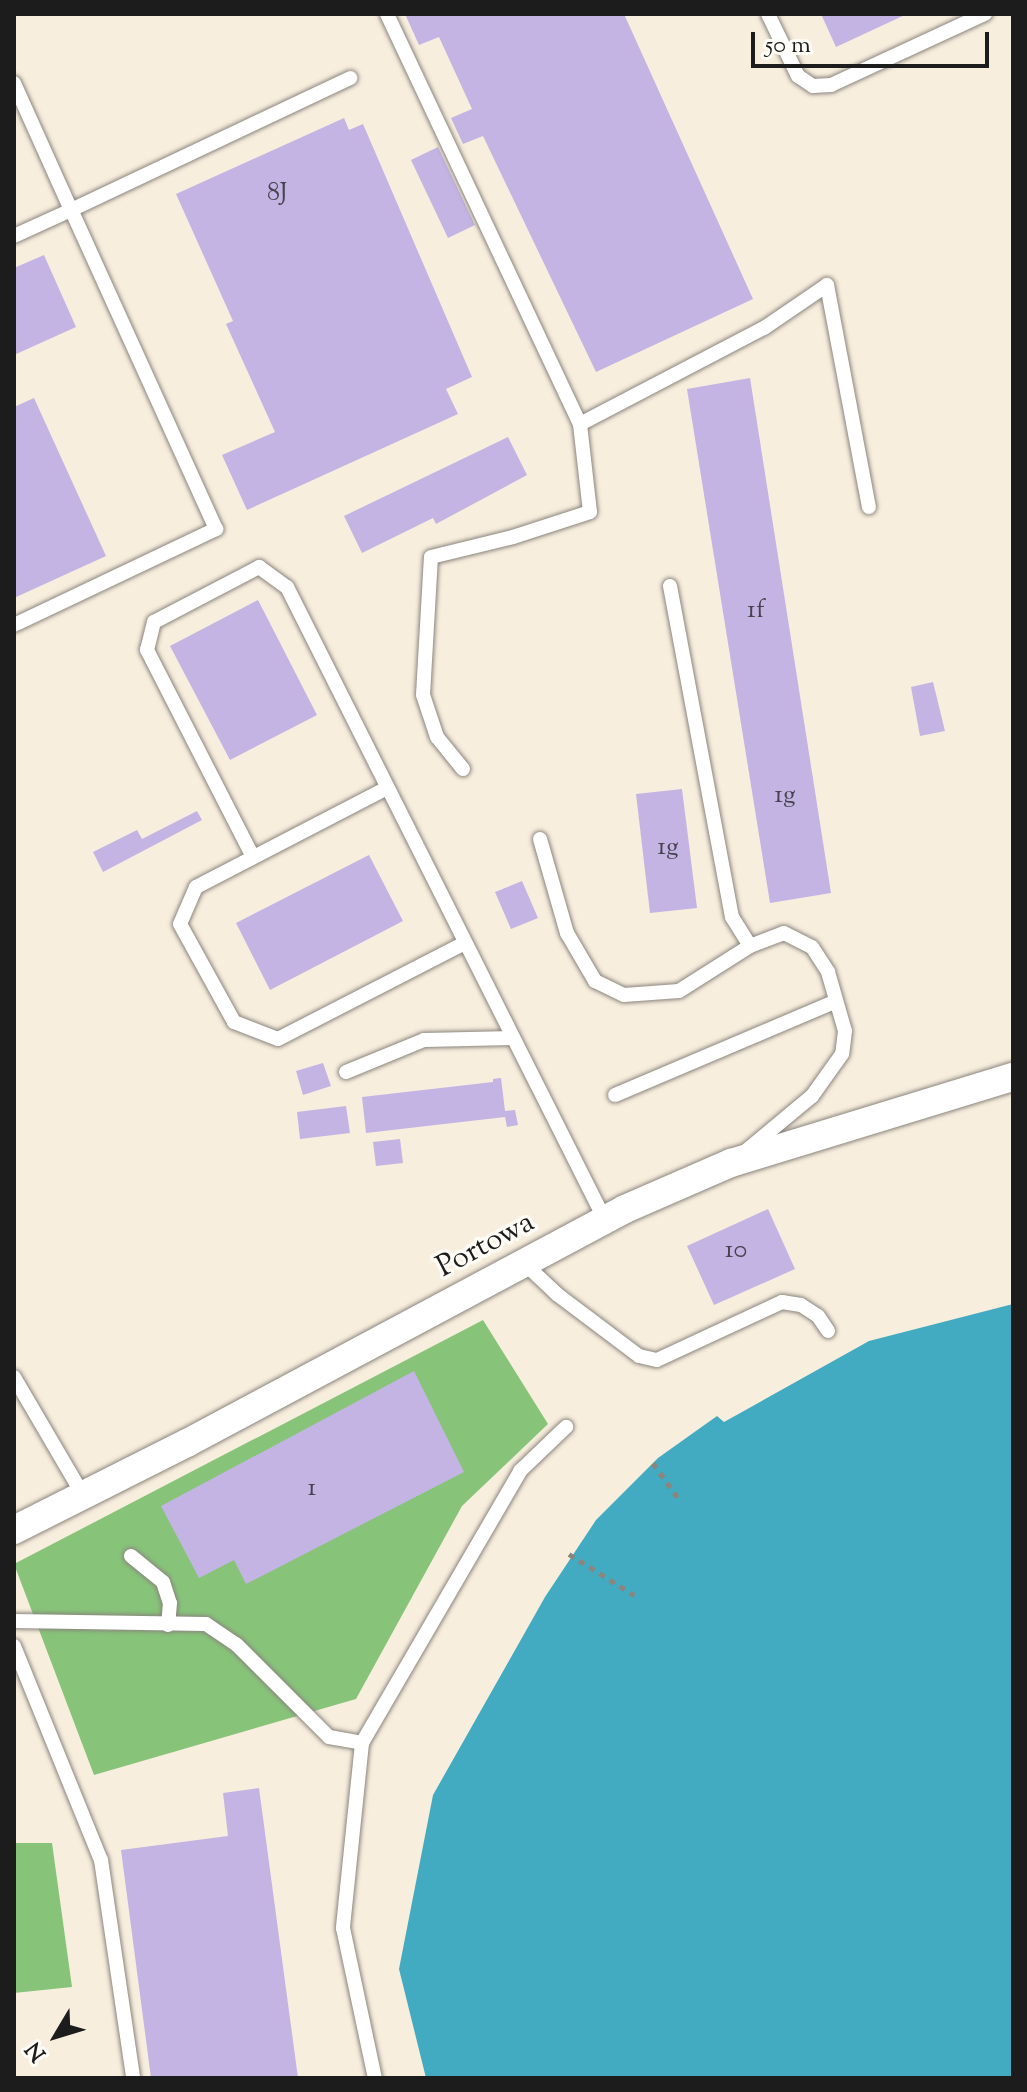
<!DOCTYPE html>
<html>
<head>
<meta charset="utf-8">
<style>
	body { margin:0 }
	#map { position:relative; width:1027px; height:2092px; overflow:hidden; background:#f8eede; font-family:"Sorts Mill Goudy",serif }
	div>[style] { position:absolute }
	[style*='--x'] { left:calc(var(--x)*1px); top:calc(var(--y)*1px); width:calc(var(--w)*1px); rotate:calc(var(--a)*1deg) }
	.green>* { inset:0; background:#87c47a }
	.water>* { inset:0; background:#42abc1 }
	.building>* { inset:0; background:#c3b4e4 }
	.path>* { height:5px; margin-top:-2.5px; transform-origin:0; background:repeating-linear-gradient(90deg,#8a857d 0 6px,transparent 0 12px) }
	.roads { filter:drop-shadow(0 0 2px #8a857d) drop-shadow(0 0 2px #8a857d) }
	.lane>* { height:14px; margin:-7px; padding:0 7px; transform-origin:7px; border-radius:7px; background:#fff }
	.street>* { height:28px; margin:-14px; padding:0 14px; transform-origin:14px; border-radius:14px; background:#fff }
	span { translate:-50% -50%; white-space:nowrap; text-align:center; line-height:1.15; -webkit-text-stroke:7px #fdfcf7; paint-order:stroke }
	.number-label { font-size:26px; color:#46424e }
	.number-label span { -webkit-text-stroke-width:0 }
	.street-label { font-size:30px; color:#1c1c1c }
	.frame { position:absolute; inset:0; border:16px solid #1c1c1c; pointer-events:none }
	.north { position:absolute; left:16px; top:1996px; width:80px; height:80px; -webkit-text-stroke:6px #fdfcf7; paint-order:stroke; rotate:232deg; font-size:22px; font-weight:700; line-height:32px; text-align:center; color:#1c1c1c }
	.north::after { content:''; display:block; margin:auto; width:28px; height:36px; background:#1c1c1c; clip-path:polygon(50% 0,100% 100%,50% 72%,0 100%) }
	.scale { position:absolute; left:751px; top:32px; width:238px; height:36px; box-sizing:border-box; border:4px solid #1c1c1c; border-top:0; padding-left:10px; font-size:24px; line-height:28px; white-space:nowrap; color:#1c1c1c; -webkit-text-stroke:6px #fdfcf7; paint-order:stroke }
</style>
</head>
<body>
<div id="map">
	<div class="green">
		<i style="clip-path:polygon(483px 1320px,548px 1424px,462px 1506px,356px 1699px,94px 1775px,14px 1564px)"></i>
		<i style="clip-path:polygon(14px 1843px,52px 1843px,72px 1987px,14px 1993px)"></i>
	</div>
	<div class="water">
		<i style="clip-path:polygon(1013px 1304px,1013px 2078px,426px 2078px,399px 1969px,433px 1795px,545px 1597px,596px 1520px,658px 1458px,717px 1416px,724px 1422px,869px 1341px)"></i>
	</div>
	<div class="building">
		<i style="clip-path:polygon(405px 14px,624px 14px,753px 299px,596px 372px,483px 136px,463px 144px,451px 118px,472px 109px,439px 37px,419px 45px)"></i>
		<i style="clip-path:polygon(821px 14px,907px 14px,836px 47px)"></i>
		<i style="clip-path:polygon(344px 118px,349px 130px,363px 124px,472px 377px,446px 389px,458px 414px,247px 510px,222px 455px,275px 432px,226px 324px,233px 321px,176px 194px)"></i>
		<i style="clip-path:polygon(438px 147px,475px 225px,448px 238px,411px 160px)"></i>
		<i style="clip-path:polygon(44px 255px,76px 327px,14px 355px,14px 268px)"></i>
		<i style="clip-path:polygon(750px 378px,831px 893px,770px 903px,687px 389px)"></i>
		<i style="clip-path:polygon(34px 398px,106px 556px,14px 598px,14px 407px)"></i>
		<i style="clip-path:polygon(508px 437px,527px 475px,436px 524px,433px 518px,362px 553px,344px 516px)"></i>
		<i style="clip-path:polygon(258px 600px,317px 715px,230px 760px,170px 646px)"></i>
		<i style="clip-path:polygon(933px 682px,945px 731px,920px 736px,911px 687px)"></i>
		<i style="clip-path:polygon(682px 789px,697px 908px,650px 913px,636px 794px)"></i>
		<i style="clip-path:polygon(197px 811px,202px 820px,103px 872px,93px 852px,137px 830px,142px 839px)"></i>
		<i style="clip-path:polygon(369px 855px,403px 921px,270px 990px,236px 923px)"></i>
		<i style="clip-path:polygon(522px 881px,538px 918px,511px 929px,495px 892px)"></i>
		<i style="clip-path:polygon(323px 1063px,331px 1086px,303px 1095px,296px 1071px)"></i>
		<i style="clip-path:polygon(501px 1078px,505px 1111px,515px 1110px,518px 1125px,507px 1127px,505px 1117px,366px 1133px,362px 1097px,493px 1082px,493px 1079px)"></i>
		<i style="clip-path:polygon(346px 1106px,350px 1133px,300px 1139px,297px 1112px)"></i>
		<i style="clip-path:polygon(400px 1139px,403px 1163px,376px 1166px,373px 1142px)"></i>
		<i style="clip-path:polygon(768px 1209px,795px 1269px,714px 1305px,687px 1246px)"></i>
		<i style="clip-path:polygon(414px 1371px,464px 1472px,246px 1584px,234px 1560px,199px 1578px,161px 1506px)"></i>
		<i style="clip-path:polygon(259px 1788px,298px 2078px,151px 2078px,121px 1850px,228px 1836px,223px 1793px)"></i>
	</div>
	<div class="path">
		<i style="--x:653;--y:1463;--w:48;--a:54.3"></i>
		<i style="--x:569;--y:1554;--w:77;--a:32.2"></i>
	</div>
	<div class="roads">
		<div class="lane">
			<i style="--x:387;--y:14;--w:453;--a:64.8"></i>
			<i style="--x:580;--y:424;--w:208;--a:-27.6"></i>
			<i style="--x:764;--y:328;--w:76;--a:-34.3"></i>
			<i style="--x:827;--y:285;--w:226;--a:79.3"></i>
			<i style="--x:768;--y:14;--w:69;--a:64.2"></i>
			<i style="--x:798;--y:76;--w:18;--a:34"></i>
			<i style="--x:813;--y:86;--w:18;--a:-3"></i>
			<i style="--x:831;--y:85;--w:170;--a:-24.8"></i>
			<i style="--x:14;--y:83;--w:139;--a:65.8"></i>
			<i style="--x:71;--y:210;--w:63;--a:155.5"></i>
			<i style="--x:670;--y:586;--w:337;--a:79.4"></i>
			<i style="--x:732;--y:917;--w:34;--a:58"></i>
			<i style="--x:14;--y:625;--w:224;--a:-25.4"></i>
			<i style="--x:216;--y:529;--w:350;--a:-114.4"></i>
			<i style="--x:71;--y:210;--w:309;--a:-25.3"></i>
			<i style="--x:463;--y:769;--w:41;--a:-129.1"></i>
			<i style="--x:437;--y:737;--w:44;--a:-108.4"></i>
			<i style="--x:423;--y:695;--w:138;--a:-86.7"></i>
			<i style="--x:431;--y:557;--w:84;--a:-13.7"></i>
			<i style="--x:513;--y:537;--w:81;--a:-18"></i>
			<i style="--x:590;--y:512;--w:89;--a:-96.5"></i>
			<i style="--x:387;--y:788;--w:215;--a:152.6"></i>
			<i style="--x:196;--y:887;--w:40;--a:113.4"></i>
			<i style="--x:180;--y:924;--w:112;--a:61.1"></i>
			<i style="--x:234;--y:1022;--w:47;--a:21.1"></i>
			<i style="--x:278;--y:1039;--w:210;--a:-27.2"></i>
			<i style="--x:540;--y:839;--w:98;--a:74"></i>
			<i style="--x:567;--y:933;--w:56;--a:59.7"></i>
			<i style="--x:595;--y:981;--w:32;--a:26"></i>
			<i style="--x:624;--y:995;--w:55;--a:-4.2"></i>
			<i style="--x:679;--y:991;--w:84;--a:-32.4"></i>
			<i style="--x:750;--y:946;--w:36;--a:-21"></i>
			<i style="--x:784;--y:933;--w:31;--a:27"></i>
			<i style="--x:812;--y:947;--w:30;--a:57"></i>
			<i style="--x:828;--y:972;--w:61;--a:73.9"></i>
			<i style="--x:845;--y:1031;--w:23;--a:97"></i>
			<i style="--x:842;--y:1054;--w:52;--a:125.5"></i>
			<i style="--x:812;--y:1096;--w:85;--a:140.3"></i>
			<i style="--x:253;--y:857;--w:233;--a:-117.1"></i>
			<i style="--x:147;--y:650;--w:29;--a:-76"></i>
			<i style="--x:154;--y:622;--w:119;--a:-27.6"></i>
			<i style="--x:259;--y:567;--w:34;--a:36"></i>
			<i style="--x:287;--y:587;--w:708;--a:63.33"></i>
			<i style="--x:346;--y:1072;--w:84;--a:-22.3"></i>
			<i style="--x:424;--y:1040;--w:89;--a:-1.3"></i>
			<i style="--x:615;--y:1095;--w:240;--a:-23"></i>
			<i style="--x:525;--y:1264;--w:45;--a:43.2"></i>
			<i style="--x:558;--y:1295;--w:101;--a:37"></i>
			<i style="--x:639;--y:1356;--w:18;--a:13"></i>
			<i style="--x:657;--y:1360;--w:138;--a:-24.9"></i>
			<i style="--x:782;--y:1302;--w:19;--a:9"></i>
			<i style="--x:801;--y:1305;--w:20;--a:33"></i>
			<i style="--x:818;--y:1316;--w:18;--a:56"></i>
			<i style="--x:14;--y:1377;--w:137;--a:59.7"></i>
			<i style="--x:131;--y:1556;--w:41;--a:39.1"></i>
			<i style="--x:163;--y:1582;--w:22;--a:72"></i>
			<i style="--x:170;--y:1603;--w:22;--a:95"></i>
			<i style="--x:14;--y:1621;--w:192;--a:0.9"></i>
			<i style="--x:206;--y:1624;--w:37;--a:34"></i>
			<i style="--x:237;--y:1645;--w:130;--a:45"></i>
			<i style="--x:329;--y:1737;--w:34;--a:10"></i>
			<i style="--x:362;--y:1743;--w:315;--a:-59.8"></i>
			<i style="--x:520;--y:1471;--w:64;--a:-43.7"></i>
			<i style="--x:14;--y:1646;--w:231;--a:67.9"></i>
			<i style="--x:101;--y:1860;--w:220;--a:81.6"></i>
			<i style="--x:362;--y:1743;--w:186;--a:95.9"></i>
			<i style="--x:343;--y:1928;--w:153;--a:78"></i>
		</div>
		<div class="street">
			<i style="--x:14;--y:1530;--w:194;--a:-26.7"></i>
			<i style="--x:187;--y:1443;--w:497;--a:-28.1"></i>
			<i style="--x:625;--y:1209;--w:116;--a:-23.5"></i>
			<i style="--x:731;--y:1163;--w:295;--a:-17"></i>
		</div>
	</div>
	<div class="number-label">
		<span style="left:277px;top:194px">8J</span>
		<span style="left:756px;top:611px">1f</span>
		<span style="left:785px;top:796px">1g</span>
		<span style="left:668px;top:848px">1g</span>
		<span style="left:736px;top:1251px">10</span>
		<span style="left:312px;top:1489px">1</span>
	</div>
	<div class="street-label">
		<span style="left:486px;top:1246px;rotate:-28deg">Portowa</span>
	</div>
	<div class="frame"></div>
	<div class="north">N</div>
	<div class="scale">50 m</div>
</div>
</body>
</html>
